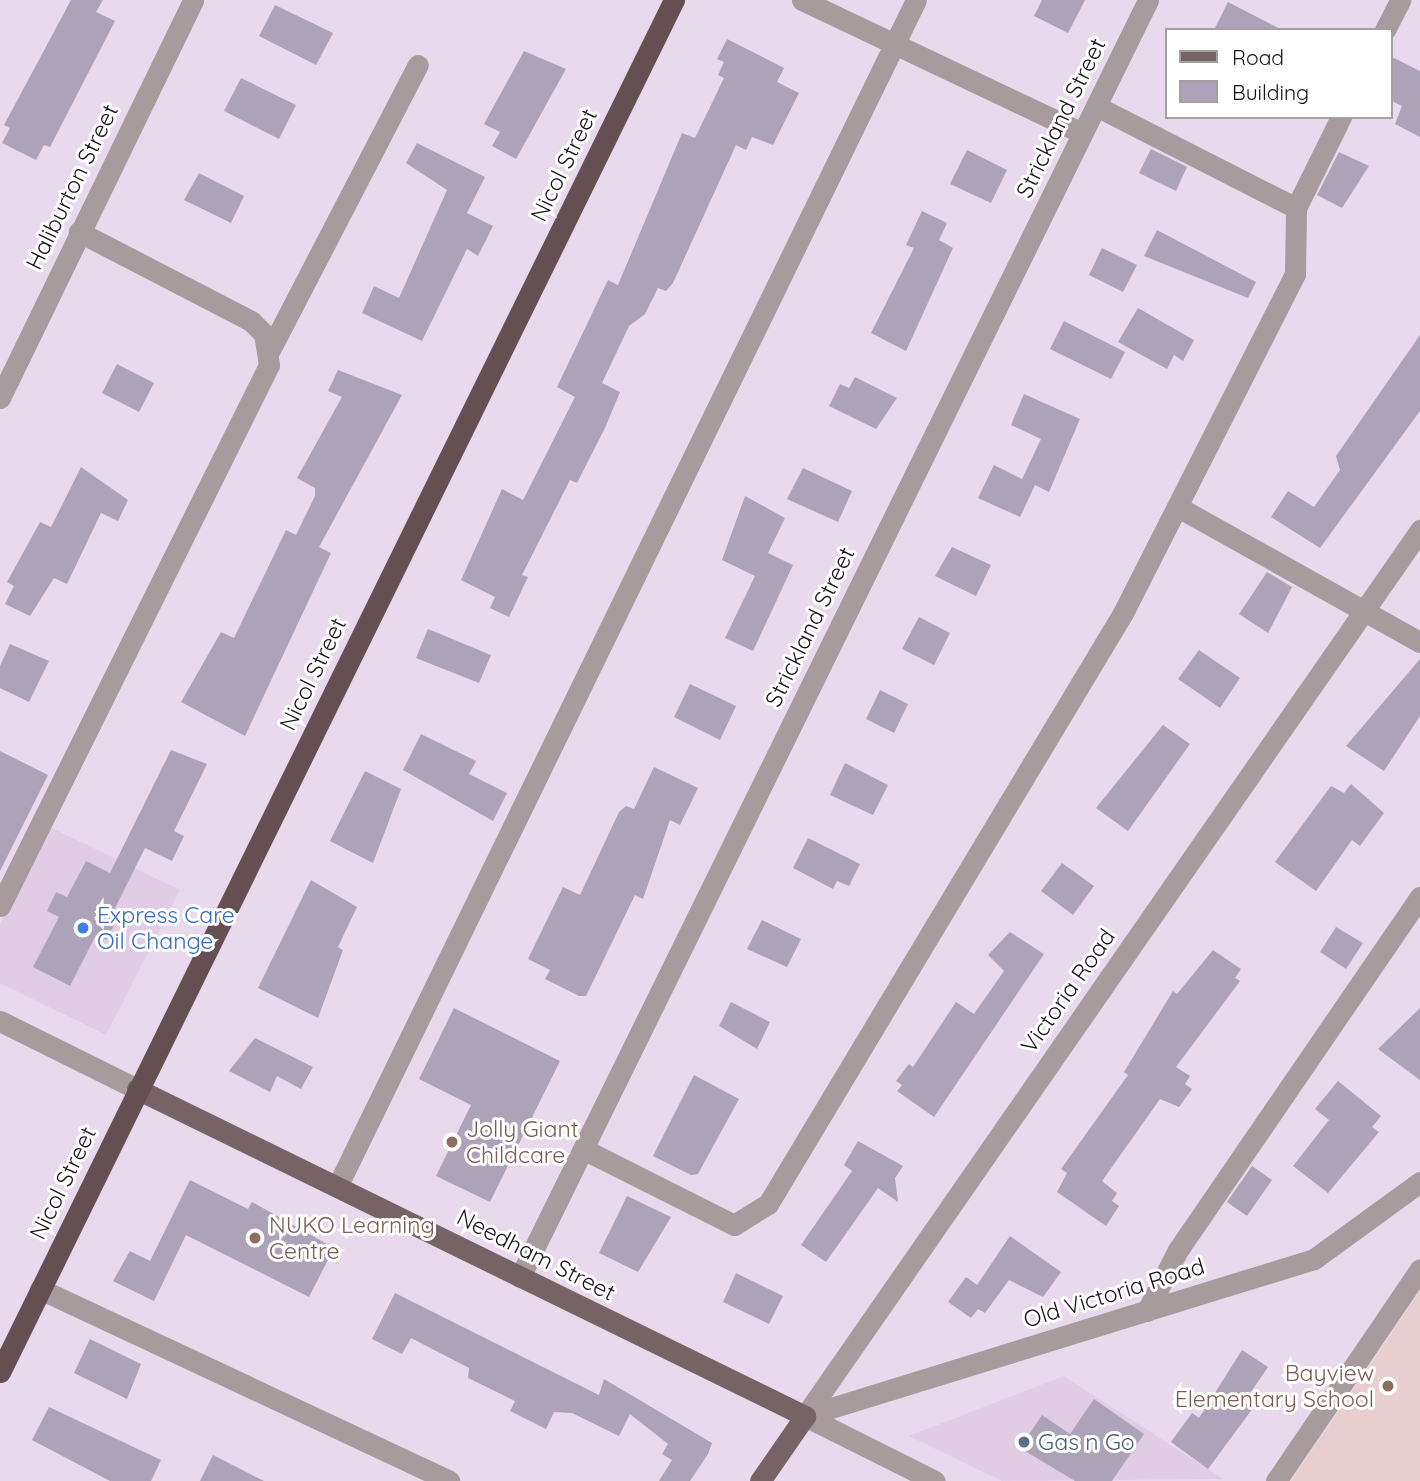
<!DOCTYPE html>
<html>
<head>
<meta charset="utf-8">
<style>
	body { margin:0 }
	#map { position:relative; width:1420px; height:1481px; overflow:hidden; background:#e9d9ec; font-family:Quicksand,sans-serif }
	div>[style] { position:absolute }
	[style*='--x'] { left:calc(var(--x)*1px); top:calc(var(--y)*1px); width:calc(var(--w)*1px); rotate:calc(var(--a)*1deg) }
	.built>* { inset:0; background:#e1cce5 }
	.education>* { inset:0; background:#e8cecf }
	.building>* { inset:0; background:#aca3b8 }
	.minor>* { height:21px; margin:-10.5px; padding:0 10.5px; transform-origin:10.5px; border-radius:10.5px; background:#a79b9d }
	.major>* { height:21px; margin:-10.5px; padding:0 10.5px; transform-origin:10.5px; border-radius:10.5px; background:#776366 }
	.highway>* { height:21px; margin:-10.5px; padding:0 10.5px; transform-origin:10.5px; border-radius:10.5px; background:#664f53 }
	.dots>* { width:19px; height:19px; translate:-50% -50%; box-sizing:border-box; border:4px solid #fff; border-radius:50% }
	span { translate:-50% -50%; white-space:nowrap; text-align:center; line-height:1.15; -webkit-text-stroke:6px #fff; paint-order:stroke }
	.street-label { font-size:23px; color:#171218 }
	.shop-label { font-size:23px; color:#366cbe }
	.left { translate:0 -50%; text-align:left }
	.education-label { font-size:23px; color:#785e54 }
	.right { translate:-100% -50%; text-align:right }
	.service-label { font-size:23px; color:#4e5e75 }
	.legend { position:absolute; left:1165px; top:28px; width:228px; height:91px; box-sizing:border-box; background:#fff; border:2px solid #a2a0a3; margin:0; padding:9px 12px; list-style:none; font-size:21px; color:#171218 }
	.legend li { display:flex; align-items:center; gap:14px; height:35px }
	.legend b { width:35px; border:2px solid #a2a0a3 }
</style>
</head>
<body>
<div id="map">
	<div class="built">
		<i style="clip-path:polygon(50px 827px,180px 890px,106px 1035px,0 983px,0 924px)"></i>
		<i style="clip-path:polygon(1064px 1376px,1223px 1479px,1002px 1481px,909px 1436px)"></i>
	</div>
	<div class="education">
		<i style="clip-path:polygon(1420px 1291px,1420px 1481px,1291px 1481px)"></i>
	</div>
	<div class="building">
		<i style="clip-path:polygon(71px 0,103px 0,96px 12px,115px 21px,50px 147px,44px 145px,36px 160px,2px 143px,10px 128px,4px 125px)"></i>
		<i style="clip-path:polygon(1042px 0,1085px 0,1068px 33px,1034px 16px)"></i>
		<i style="clip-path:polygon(1228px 2px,1282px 30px,1214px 30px)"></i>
		<i style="clip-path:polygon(275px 5px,333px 33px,316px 65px,259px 36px)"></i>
		<i style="clip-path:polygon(727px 39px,784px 68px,777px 82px,799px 93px,773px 145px,752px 137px,746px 150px,736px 145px,673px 283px,666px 291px,658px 288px,645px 314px,629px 326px,602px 383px,620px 392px,605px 428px,577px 483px,570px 480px,522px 575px,528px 577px,509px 617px,490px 608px,495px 597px,461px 580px,502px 489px,523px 500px,575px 397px,557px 387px,608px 280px,618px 285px,682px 133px,695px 138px,724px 78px,718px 75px,724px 62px,717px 59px)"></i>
		<i style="clip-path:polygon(524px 51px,566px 69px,516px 159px,492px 146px,500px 132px,484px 124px)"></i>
		<i style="clip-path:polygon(1390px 56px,1420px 71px,1420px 137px,1395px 124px,1402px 106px,1390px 100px)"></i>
		<i style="clip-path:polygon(241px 78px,296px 105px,279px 139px,224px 111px)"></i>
		<i style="clip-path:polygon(417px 143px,485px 177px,467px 213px,493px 226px,478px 256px,467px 249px,422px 341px,362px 313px,374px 286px,399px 298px,447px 190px,406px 163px)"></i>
		<i style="clip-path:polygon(1151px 149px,1187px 167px,1176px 191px,1139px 173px)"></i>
		<i style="clip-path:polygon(967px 150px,1007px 170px,991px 203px,950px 184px)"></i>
		<i style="clip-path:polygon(1339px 152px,1369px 166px,1342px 208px,1317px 195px)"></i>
		<i style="clip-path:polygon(199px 173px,244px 196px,231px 223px,184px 200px)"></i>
		<i style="clip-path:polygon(922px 211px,947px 223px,939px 240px,953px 248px,906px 351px,871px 333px,914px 248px,906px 245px)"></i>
		<i style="clip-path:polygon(1157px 230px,1256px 282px,1248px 298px,1144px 256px)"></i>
		<i style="clip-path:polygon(1102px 248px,1137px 265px,1123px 292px,1089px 275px)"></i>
		<i style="clip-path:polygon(1138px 308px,1194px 340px,1183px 361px,1174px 355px,1167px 369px,1118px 342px)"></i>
		<i style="clip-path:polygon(1064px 321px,1125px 352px,1111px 379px,1050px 349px)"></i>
		<i style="clip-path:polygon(1420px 335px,1420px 411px,1320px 548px,1271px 517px,1288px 491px,1314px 507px,1340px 470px,1336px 456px)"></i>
		<i style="clip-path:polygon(117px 364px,154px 383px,139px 412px,102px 393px)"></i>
		<i style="clip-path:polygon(338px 370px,402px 395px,319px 547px,331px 553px,245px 736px,181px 702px,221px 632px,234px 638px,286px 530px,296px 535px,315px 496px,315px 488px,297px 478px,342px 397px,328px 391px)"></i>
		<i style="clip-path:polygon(855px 377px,897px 398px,876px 429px,829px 406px,840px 384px,849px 388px)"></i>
		<i style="clip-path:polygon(1024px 394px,1080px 419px,1049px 492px,1035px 485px,1020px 517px,978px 498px,994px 465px,1022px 479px,1041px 439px,1011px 425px)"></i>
		<i style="clip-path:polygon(81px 467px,128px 500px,118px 521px,101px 513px,67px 584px,54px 578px,30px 616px,5px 604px,14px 586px,7px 582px,40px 522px,51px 527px)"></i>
		<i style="clip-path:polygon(803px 468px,852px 491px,838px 522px,787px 499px)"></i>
		<i style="clip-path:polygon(745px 496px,785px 518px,768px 553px,793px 565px,753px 651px,725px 638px,755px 576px,722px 560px)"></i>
		<i style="clip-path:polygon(952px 547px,991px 565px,976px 596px,935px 576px)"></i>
		<i style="clip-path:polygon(1267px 572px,1292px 587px,1268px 633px,1239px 614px)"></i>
		<i style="clip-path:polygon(919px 617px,950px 633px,934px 665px,902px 649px)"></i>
		<i style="clip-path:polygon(428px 629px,491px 655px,479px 683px,416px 658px)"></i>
		<i style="clip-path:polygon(10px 644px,49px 661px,29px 702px,0 688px,0 666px)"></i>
		<i style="clip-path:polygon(1199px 650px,1240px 678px,1220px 708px,1178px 679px)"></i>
		<i style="clip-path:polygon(1420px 659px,1420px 716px,1384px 771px,1346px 746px)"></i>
		<i style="clip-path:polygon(690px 684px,736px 706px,720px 740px,674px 717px)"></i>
		<i style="clip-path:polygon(880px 690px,908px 704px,894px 733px,866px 719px)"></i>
		<i style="clip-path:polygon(1163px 725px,1190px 744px,1128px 831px,1096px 808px)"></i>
		<i style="clip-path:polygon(421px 734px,476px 761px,469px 774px,507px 793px,493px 821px,403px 770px)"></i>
		<i style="clip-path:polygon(171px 750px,207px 764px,174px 831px,184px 836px,172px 861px,145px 848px,110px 918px,116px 922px,106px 940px,96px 935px,70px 986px,33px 967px,59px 917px,47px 911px,56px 892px,67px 897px,86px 861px,110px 873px)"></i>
		<i style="clip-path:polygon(0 751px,48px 775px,0 871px)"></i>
		<i style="clip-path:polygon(845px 763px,888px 785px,873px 815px,830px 795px)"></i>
		<i style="clip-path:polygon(654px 767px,698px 788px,680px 825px,670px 820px,643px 899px,635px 895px,586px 996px,579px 996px,545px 979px,550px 970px,528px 959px,563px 887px,580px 895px,619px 812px,626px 806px,634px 809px)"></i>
		<i style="clip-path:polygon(365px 771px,401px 789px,373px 863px,330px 841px)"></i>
		<i style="clip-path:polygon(1351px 784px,1384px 813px,1360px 846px,1352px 840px,1316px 891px,1275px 862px,1331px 786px,1344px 793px)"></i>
		<i style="clip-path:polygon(808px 838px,860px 864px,849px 886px,837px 881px,833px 889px,793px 868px)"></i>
		<i style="clip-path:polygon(1062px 863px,1094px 886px,1073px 915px,1041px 891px)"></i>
		<i style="clip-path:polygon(311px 880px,357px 907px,338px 947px,343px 950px,318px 1018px,258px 988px)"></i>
		<i style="clip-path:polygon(762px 920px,801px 939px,787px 967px,747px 949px)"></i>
		<i style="clip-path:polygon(1336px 927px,1363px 943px,1346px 969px,1320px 952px)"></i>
		<i style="clip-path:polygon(1010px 932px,1044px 954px,934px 1117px,897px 1091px,902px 1085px,896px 1081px,909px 1064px,913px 1067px,956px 1002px,974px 1014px,1004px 971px,988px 955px)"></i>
		<i style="clip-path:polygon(1213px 950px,1241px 969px,1235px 978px,1240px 981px,1176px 1067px,1190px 1076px,1185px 1084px,1192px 1089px,1179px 1107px,1160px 1099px,1102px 1181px,1117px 1193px,1112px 1201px,1119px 1206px,1106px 1226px,1057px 1192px,1067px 1173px,1061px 1169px,1128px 1075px,1124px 1072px,1173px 991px,1177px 994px)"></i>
		<i style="clip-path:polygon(731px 1002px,770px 1022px,757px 1049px,719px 1026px)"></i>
		<i style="clip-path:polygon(454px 1008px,560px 1061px,490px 1202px,436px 1176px,471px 1105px,419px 1079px)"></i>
		<i style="clip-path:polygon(1420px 1008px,1420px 1080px,1378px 1049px)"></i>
		<i style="clip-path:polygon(255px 1038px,313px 1067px,301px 1089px,277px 1076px,270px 1092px,229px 1071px)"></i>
		<i style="clip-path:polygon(694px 1075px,739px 1099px,698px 1174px,691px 1175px,653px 1156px)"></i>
		<i style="clip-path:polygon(1338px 1081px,1381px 1116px,1372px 1127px,1379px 1132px,1328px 1193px,1293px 1166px,1329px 1120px,1315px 1109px)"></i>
		<i style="clip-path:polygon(858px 1141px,903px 1166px,895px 1178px,898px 1202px,878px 1188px,826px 1262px,801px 1245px,852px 1171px,844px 1165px)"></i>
		<i style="clip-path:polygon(1252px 1166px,1272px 1180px,1247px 1216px,1227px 1202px)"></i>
		<i style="clip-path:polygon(190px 1180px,248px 1209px,252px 1202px,334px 1248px,309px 1297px,186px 1235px,154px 1301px,113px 1281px,130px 1251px,150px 1261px)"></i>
		<i style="clip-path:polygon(627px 1196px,671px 1217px,638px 1272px,599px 1253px)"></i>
		<i style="clip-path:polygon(1010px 1236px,1061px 1272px,1043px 1297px,1009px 1280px,985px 1313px,978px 1309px,971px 1318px,948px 1302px,966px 1277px,977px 1285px)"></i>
		<i style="clip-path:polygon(736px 1273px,783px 1296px,769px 1324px,723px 1302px)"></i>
		<i style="clip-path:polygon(395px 1293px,599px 1395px,604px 1379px,712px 1443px,708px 1454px,690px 1481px,659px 1481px,672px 1460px,662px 1454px,668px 1444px,630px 1414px,619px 1436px,572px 1413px,554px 1412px,546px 1429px,510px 1411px,515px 1401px,468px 1378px,469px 1368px,411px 1338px,402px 1354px,372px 1339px)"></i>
		<i style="clip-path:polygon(90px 1339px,141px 1364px,127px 1399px,74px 1373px)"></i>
		<i style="clip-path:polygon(1242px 1350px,1268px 1367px,1244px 1402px,1253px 1408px,1208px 1469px,1171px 1442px,1192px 1413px,1199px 1418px)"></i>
		<i style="clip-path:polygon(1094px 1399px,1144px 1434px,1112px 1481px,1075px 1481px,1020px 1448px,1042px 1415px,1070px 1434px)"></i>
		<i style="clip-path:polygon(49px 1407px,161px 1460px,151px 1481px,110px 1481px,32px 1440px)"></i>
		<i style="clip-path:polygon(213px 1455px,264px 1481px,200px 1481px)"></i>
	</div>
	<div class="minor">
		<i style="--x:802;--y:0;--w:310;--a:25.4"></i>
		<i style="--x:1385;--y:30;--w:34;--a:-63"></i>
		<i style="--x:1096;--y:106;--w:225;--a:27"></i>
		<i style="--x:1296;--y:208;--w:102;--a:-63.7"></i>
		<i style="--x:270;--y:350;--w:321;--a:-62.6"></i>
		<i style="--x:0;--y:398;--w:442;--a:-64.1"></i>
		<i style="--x:1178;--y:507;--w:277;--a:29.2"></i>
		<i style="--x:0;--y:906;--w:604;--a:-63.56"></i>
		<i style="--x:269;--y:365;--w:31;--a:-99"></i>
		<i style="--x:264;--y:334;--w:18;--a:-135"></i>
		<i style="--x:251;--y:321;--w:194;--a:-152.6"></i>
		<i style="--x:0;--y:1021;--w:153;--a:26.4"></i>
		<i style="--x:583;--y:1149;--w:169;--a:26.7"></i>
		<i style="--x:734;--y:1225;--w:40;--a:-32"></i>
		<i style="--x:768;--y:1204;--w:689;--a:-59.01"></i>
		<i style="--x:1123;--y:613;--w:380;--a:-63.1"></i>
		<i style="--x:1295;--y:274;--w:66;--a:-89.1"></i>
		<i style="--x:338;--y:1185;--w:1318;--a:-64"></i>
		<i style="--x:520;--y:1277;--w:1423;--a:-63.81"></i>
		<i style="--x:40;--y:1289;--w:452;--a:25.1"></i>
		<i style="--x:1147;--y:1311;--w:68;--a:-63.1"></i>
		<i style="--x:1178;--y:1250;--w:428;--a:-55.6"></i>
		<i style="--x:805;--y:1416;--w:1079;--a:-55.23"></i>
		<i style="--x:805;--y:1416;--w:533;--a:-17.14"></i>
		<i style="--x:1314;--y:1259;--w:131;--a:-36"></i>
		<i style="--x:805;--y:1416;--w:145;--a:26.6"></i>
		<i style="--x:1276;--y:1481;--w:256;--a:-55.8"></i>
	</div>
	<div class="major">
		<i style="--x:137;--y:1089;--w:744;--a:26.08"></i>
		<i style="--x:805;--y:1416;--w:79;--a:124.7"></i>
	</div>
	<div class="highway">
		<i style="--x:0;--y:1372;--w:1529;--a:-63.84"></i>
	</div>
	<div class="dots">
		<i style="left:83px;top:928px;background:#3f7fe0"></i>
		<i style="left:452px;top:1142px;background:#8d6e63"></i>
		<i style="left:255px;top:1238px;background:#8d6e63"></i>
		<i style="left:1388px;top:1386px;background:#8d6e63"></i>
		<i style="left:1024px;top:1442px;background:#5c6f8a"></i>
	</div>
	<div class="street-label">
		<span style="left:1061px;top:118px;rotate:-64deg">Strickland Street</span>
		<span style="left:564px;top:165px;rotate:-64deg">Nicol Street</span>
		<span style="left:72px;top:187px;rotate:-64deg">Haliburton Street</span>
		<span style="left:810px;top:627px;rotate:-64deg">Strickland Street</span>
		<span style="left:313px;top:674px;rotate:-64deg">Nicol Street</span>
		<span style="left:1068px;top:991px;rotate:-55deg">Victoria Road</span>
		<span style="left:63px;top:1183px;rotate:-64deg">Nicol Street</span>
		<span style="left:536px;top:1255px;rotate:27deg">Needham Street</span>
		<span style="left:1114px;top:1293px;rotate:-17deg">Old Victoria Road</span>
	</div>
	<div class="shop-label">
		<span class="left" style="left:97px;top:928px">Express Care<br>Oil Change</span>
	</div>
	<div class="education-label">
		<span class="left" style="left:466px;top:1142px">Jolly Giant<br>Childcare</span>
		<span class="left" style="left:269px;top:1238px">NUKO Learning<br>Centre</span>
		<span class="right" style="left:1374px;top:1386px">Bayview<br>Elementary School</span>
	</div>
	<div class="service-label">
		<span class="left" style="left:1038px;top:1442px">Gas n Go</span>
	</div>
	<ul class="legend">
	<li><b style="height:9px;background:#776366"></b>Road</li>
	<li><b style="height:19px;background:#aca3b8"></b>Building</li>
	</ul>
</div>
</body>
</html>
